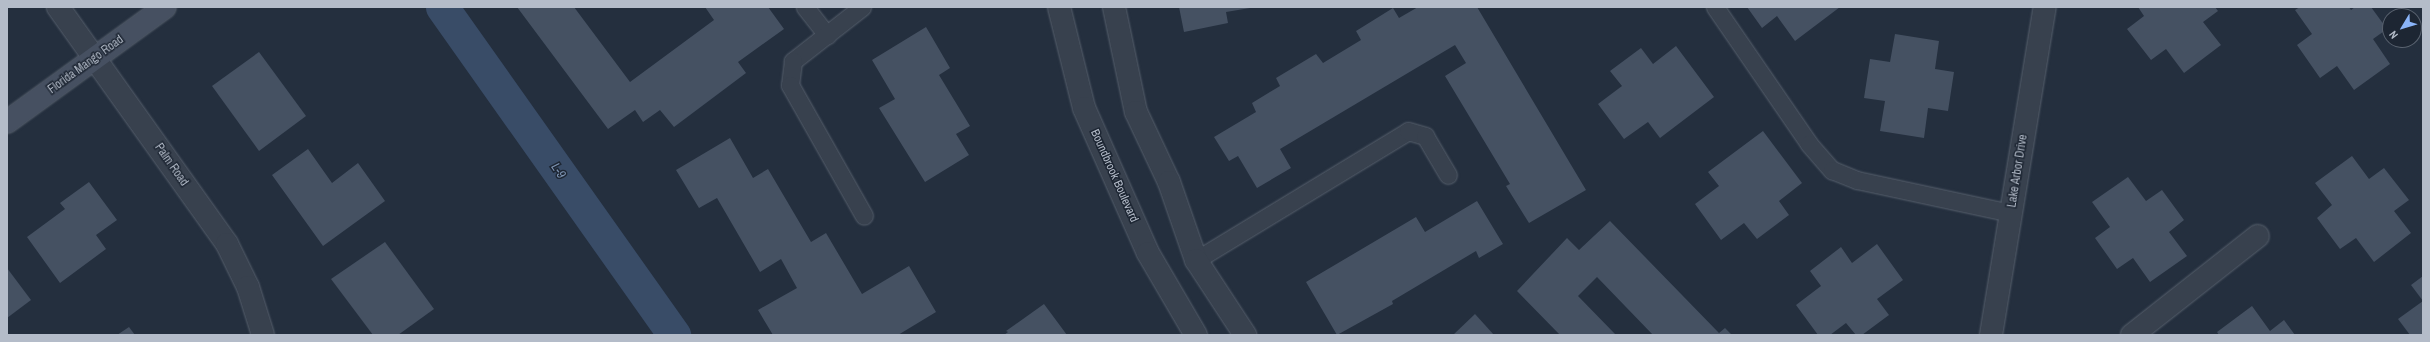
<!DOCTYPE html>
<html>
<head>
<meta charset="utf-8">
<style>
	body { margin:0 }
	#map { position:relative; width:2430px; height:342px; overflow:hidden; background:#242f3e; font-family:"Archivo Narrow",sans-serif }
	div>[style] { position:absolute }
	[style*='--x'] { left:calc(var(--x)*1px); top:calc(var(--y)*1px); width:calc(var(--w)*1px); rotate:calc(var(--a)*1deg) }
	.canal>* { height:33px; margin:-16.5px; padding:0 16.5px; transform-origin:16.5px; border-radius:16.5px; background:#394c67 }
	.building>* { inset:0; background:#455162 }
	.roads { filter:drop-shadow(0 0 1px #565f6c) drop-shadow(0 0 1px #565f6c) }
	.lane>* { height:17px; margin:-8.5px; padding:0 8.5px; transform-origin:8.5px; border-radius:8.5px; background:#38414e }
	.street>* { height:22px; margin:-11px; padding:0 11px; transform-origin:11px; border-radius:11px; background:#38414e }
	.secondary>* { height:22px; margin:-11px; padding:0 11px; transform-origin:11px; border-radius:11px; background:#465061 }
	span { translate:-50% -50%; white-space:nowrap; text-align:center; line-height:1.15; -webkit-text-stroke:3px #1d2633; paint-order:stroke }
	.street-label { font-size:12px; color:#b4bcc9 }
	.water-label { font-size:13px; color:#7c92b1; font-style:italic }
	.frame { position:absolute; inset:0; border:8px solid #b4bcc9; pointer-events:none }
	.north { position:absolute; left:2382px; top:8px; width:40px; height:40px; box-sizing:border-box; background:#1d2633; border:1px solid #59626f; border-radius:50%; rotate:232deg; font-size:11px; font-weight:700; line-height:16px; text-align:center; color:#b4bcc9 }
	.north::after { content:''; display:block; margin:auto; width:14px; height:18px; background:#8ab4f8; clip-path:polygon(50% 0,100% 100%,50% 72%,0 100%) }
</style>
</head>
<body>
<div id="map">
	<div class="canal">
		<i style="--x:442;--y:7;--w:402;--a:54.7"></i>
	</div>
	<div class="building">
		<i style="clip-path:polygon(517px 7px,574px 7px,630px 82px,714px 20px,705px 7px,768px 7px,784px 29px,738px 62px,746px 73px,674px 127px,660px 110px,643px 122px,635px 110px,608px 129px)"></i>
		<i style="clip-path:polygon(1179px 7px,1250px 7px,1250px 8px,1226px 12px,1228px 23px,1184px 32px)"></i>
		<i style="clip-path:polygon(1418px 7px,1477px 7px,1586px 190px,1529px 223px,1506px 186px,1510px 184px,1445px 76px,1466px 63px,1455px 45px,1280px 149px,1291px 168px,1257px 188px,1238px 156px,1229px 161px,1214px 137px,1256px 112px,1252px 103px,1280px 86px,1276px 78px,1316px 54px,1323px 63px,1361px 40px,1356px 31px,1393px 8px,1399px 18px)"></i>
		<i style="clip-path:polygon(1747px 7px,1840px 7px,1795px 41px,1777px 16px,1762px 28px)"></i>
		<i style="clip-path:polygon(2138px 7px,2215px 7px,2218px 11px,2203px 22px,2221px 45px,2184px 73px,2166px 49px,2151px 60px,2127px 29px,2144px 16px)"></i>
		<i style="clip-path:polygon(2300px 7px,2349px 7px,2351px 10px,2355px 7px,2371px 7px,2387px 29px,2373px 39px,2390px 64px,2354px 90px,2337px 66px,2320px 78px,2297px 45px,2312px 34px,2295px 10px)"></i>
		<i style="clip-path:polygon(926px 27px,950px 68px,939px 75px,970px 126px,956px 134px,969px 155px,925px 182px,879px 108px,895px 99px,872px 60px)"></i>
		<i style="clip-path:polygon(1895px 34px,1939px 41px,1935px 69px,1954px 72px,1948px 111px,1928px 108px,1924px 138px,1880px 131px,1885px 101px,1864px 98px,1870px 59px,1890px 62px)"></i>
		<i style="clip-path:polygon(1676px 46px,1714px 97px,1660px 138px,1648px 122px,1624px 139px,1598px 104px,1622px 86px,1610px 71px,1641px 48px,1653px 64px)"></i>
		<i style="clip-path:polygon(259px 52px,306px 116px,259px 151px,212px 86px)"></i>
		<i style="clip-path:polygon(1763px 131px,1802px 183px,1779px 201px,1789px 215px,1757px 239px,1744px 223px,1721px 240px,1695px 204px,1719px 186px,1708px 172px)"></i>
		<i style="clip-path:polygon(730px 138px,753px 178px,768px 169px,811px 242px,826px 233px,862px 294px,909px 266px,936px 312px,898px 335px,773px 335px,758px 310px,797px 288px,781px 259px,760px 272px,717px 198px,699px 208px,676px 170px)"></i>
		<i style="clip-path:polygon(308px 149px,332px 183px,358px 163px,385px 201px,323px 246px,272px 175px)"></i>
		<i style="clip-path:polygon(2352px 156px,2369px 179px,2384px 168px,2409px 200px,2394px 211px,2411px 233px,2374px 262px,2356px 238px,2340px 249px,2317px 218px,2332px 205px,2315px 183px)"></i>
		<i style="clip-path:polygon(2128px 177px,2146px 201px,2162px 190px,2184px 220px,2169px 232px,2187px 256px,2150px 282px,2133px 258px,2117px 269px,2095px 238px,2110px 227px,2092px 202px)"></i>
		<i style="clip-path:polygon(89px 182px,117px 220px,96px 235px,106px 249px,60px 283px,27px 237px,65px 209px,60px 203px)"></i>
		<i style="clip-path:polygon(1477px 201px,1503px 244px,1479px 258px,1476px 251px,1392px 301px,1393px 304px,1337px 335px,1306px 282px,1416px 217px,1425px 232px)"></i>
		<i style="clip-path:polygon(1610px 221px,1719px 333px,1725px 328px,1732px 335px,1653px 335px,1597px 277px,1578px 296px,1616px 335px,1560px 335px,1517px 291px,1567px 238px,1579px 250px)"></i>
		<i style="clip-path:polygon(385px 242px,434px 309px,398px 335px,373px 335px,331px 279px)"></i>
		<i style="clip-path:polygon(1877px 244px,1903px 280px,1877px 299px,1889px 315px,1862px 335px,1856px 335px,1846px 323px,1830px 335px,1818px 335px,1796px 305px,1821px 286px,1810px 271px,1841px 247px,1852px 263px)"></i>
		<i style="clip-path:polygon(7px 268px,31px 300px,7px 318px)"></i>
		<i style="clip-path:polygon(2423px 276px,2423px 335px,2410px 335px,2398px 319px,2423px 301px,2411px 285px)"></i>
		<i style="clip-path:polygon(1044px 304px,1067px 335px,1004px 335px,1008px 332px,1006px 331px)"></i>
		<i style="clip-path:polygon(2252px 306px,2270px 331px,2284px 320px,2295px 335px,2219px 335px,2217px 332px)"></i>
		<i style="clip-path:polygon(1475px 314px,1494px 335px,1453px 335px)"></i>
		<i style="clip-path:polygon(129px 327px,135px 335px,117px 335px)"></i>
	</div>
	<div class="roads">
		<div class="lane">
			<i style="--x:805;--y:7;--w:36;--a:52"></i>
			<i style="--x:862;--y:7;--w:88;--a:142"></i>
			<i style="--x:793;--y:61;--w:24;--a:97"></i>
			<i style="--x:790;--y:85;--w:150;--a:60.5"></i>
			<i style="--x:1715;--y:7;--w:166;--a:55.5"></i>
			<i style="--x:1809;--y:144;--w:35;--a:49"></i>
			<i style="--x:1832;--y:170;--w:27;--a:22"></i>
			<i style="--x:1857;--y:180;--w:157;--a:12.1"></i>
			<i style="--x:1196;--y:260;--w:248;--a:-31.3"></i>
			<i style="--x:1408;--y:131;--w:18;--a:16"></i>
			<i style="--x:1425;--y:136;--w:45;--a:59.5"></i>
		</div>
		<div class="street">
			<i style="--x:58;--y:7;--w:291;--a:54.5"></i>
			<i style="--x:227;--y:244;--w:48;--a:64"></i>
			<i style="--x:248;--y:287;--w:50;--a:72.6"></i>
			<i style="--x:1059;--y:7;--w:104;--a:76.1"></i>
			<i style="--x:1084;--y:108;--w:158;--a:66.2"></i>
			<i style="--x:1148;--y:253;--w:95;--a:59.7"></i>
			<i style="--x:1114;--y:7;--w:107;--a:78.2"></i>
			<i style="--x:1136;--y:112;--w:77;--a:64.8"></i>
			<i style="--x:1169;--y:182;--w:83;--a:70.9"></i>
			<i style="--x:1196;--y:260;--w:90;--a:56.8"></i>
			<i style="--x:1991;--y:335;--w:332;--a:-80.7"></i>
			<i style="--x:2132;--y:335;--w:160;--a:-38.2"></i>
		</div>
		<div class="secondary">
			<i style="--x:7;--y:122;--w:195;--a:-36"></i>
		</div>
	</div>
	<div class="street-label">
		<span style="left:86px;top:65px;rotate:-36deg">Florida Mango Road</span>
		<span style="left:171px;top:165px;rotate:55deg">Palm Road</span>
		<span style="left:2018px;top:171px;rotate:-81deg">Lake Arbor Drive</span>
		<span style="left:1114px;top:176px;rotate:66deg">Boundbrook Boulevard</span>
	</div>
	<div class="water-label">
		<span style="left:558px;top:171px;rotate:55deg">L-9</span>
	</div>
	<div class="frame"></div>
	<div class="north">N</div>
</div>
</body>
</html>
